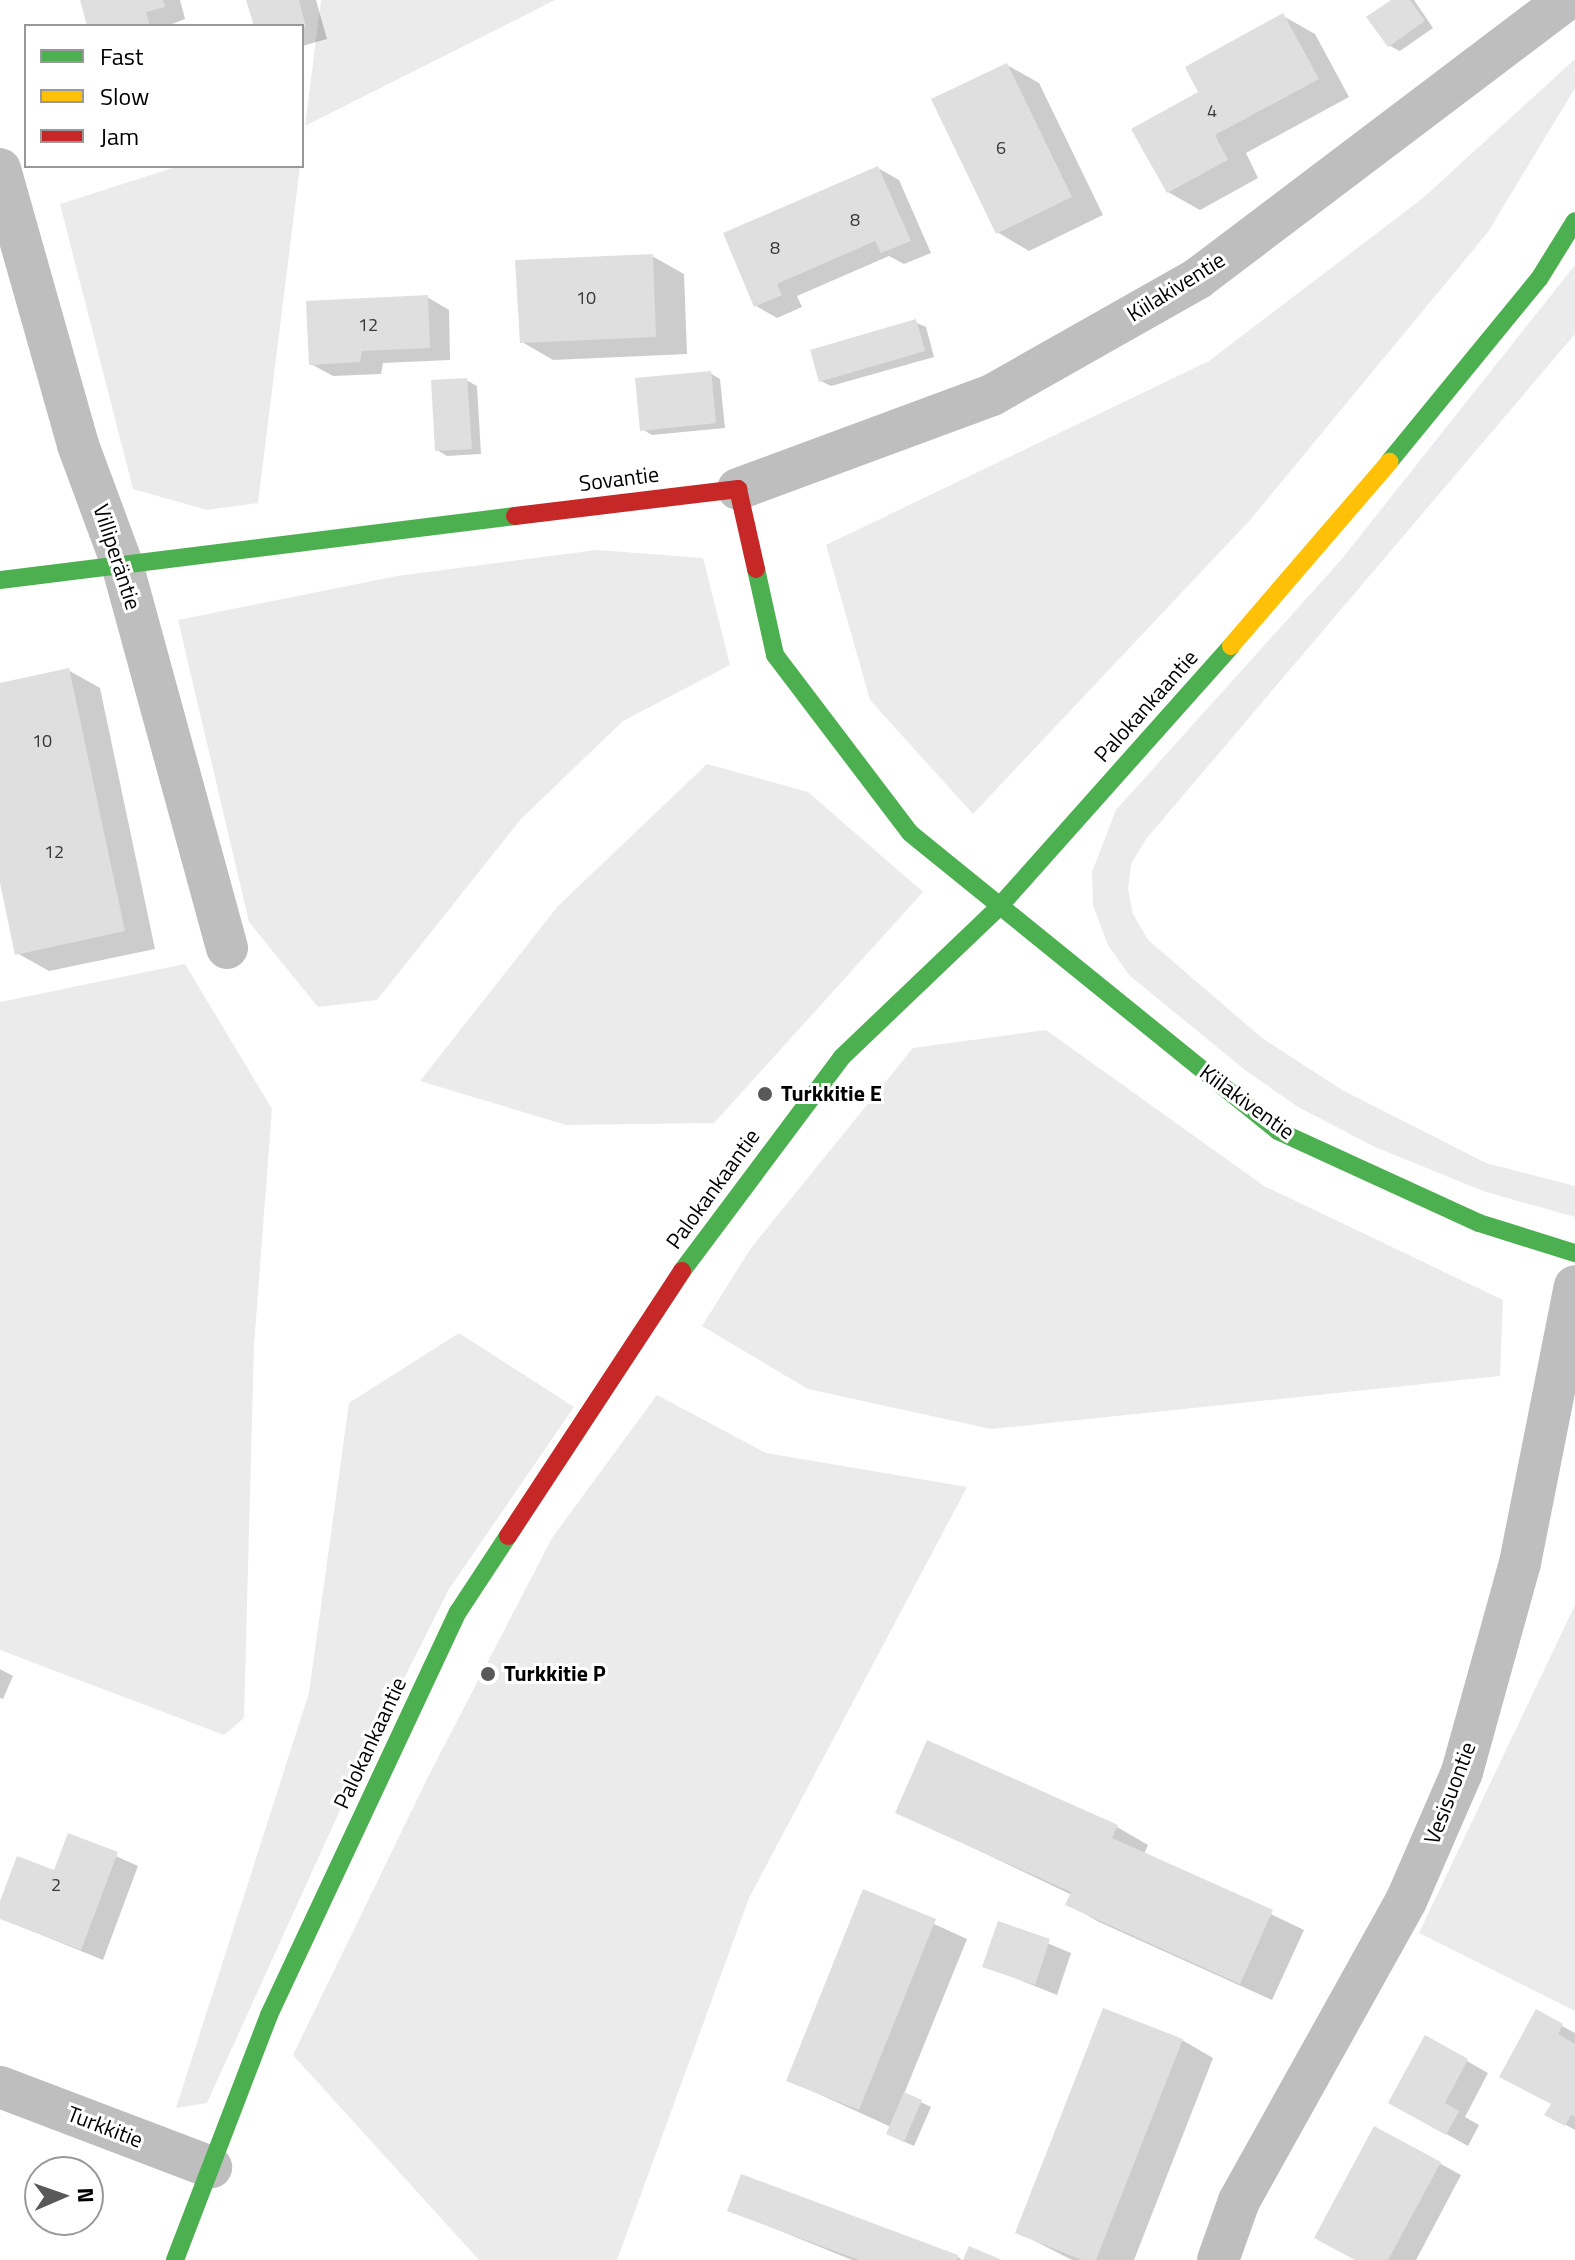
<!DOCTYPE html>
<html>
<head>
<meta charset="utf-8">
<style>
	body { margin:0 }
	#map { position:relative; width:1575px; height:2260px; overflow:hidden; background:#fff; font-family:"Titillium Web",sans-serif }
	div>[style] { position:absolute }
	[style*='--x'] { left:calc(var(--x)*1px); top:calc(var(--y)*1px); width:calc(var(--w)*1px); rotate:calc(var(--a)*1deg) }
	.green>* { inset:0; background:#ebebeb }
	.shadow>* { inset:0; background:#0003 }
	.building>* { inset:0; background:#dfdfdf }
	.street>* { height:42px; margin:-21px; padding:0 21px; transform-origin:21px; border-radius:21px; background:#bebebe }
	.fast>* { height:18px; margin:-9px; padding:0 9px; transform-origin:9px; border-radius:9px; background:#4caf50 }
	.slow>* { height:18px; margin:-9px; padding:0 9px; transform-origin:9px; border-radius:9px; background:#ffc107 }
	.jam>* { height:18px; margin:-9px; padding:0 9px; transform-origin:9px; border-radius:9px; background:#c62828 }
	.dots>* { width:22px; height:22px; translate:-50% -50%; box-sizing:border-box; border:4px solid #fff; border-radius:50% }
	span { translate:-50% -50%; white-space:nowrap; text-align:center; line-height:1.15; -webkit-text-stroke:6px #fff; paint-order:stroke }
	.number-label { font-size:18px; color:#383838 }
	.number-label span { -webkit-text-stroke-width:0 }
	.street-label { font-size:22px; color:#000 }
	.poi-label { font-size:22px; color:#000; font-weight:700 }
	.left { translate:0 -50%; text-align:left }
	.legend { position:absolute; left:24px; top:24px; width:280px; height:144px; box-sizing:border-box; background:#fff; border:2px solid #999; margin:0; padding:10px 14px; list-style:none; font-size:24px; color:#000 }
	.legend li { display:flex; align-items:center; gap:16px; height:40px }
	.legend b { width:40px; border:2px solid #999 }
	.north { position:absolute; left:24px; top:2156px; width:80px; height:80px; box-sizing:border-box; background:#fff; border:2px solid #999; border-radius:50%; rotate:88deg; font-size:22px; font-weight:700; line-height:32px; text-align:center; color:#000 }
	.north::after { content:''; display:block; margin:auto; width:28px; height:36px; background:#595959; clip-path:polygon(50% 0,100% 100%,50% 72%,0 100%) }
</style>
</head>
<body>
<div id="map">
	<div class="green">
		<i style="clip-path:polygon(321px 0,555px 0,305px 126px,302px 151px)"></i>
		<i style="clip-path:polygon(1575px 59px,1575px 88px,1488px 232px,1250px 520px,973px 814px,870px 700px,826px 545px,1209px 361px,1423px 198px)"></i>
		<i style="clip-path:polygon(179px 166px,300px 166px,258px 503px,207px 510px,133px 489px,60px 204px)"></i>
		<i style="clip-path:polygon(1575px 265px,1575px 334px,1146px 839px,1131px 864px,1128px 889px,1133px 914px,1148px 940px,1262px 1038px,1342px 1090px,1486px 1163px,1575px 1186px,1575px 1217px,1483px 1191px,1375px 1147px,1298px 1107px,1245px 1070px,1129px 975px,1108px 945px,1093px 905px,1092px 872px,1116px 810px,1341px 560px)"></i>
		<i style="clip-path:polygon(597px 550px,703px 558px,730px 665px,623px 721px,521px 819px,377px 1000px,318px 1007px,249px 922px,178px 620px,397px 576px)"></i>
		<i style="clip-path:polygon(707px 764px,808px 792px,923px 892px,714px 1123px,566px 1125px,420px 1081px,558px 906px)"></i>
		<i style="clip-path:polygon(185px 964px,272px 1109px,254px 1345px,244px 1718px,224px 1735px,0 1650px,0 1002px)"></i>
		<i style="clip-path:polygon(1046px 1030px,1264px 1186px,1503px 1300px,1500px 1376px,991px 1429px,808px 1389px,702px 1326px,751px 1248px,913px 1048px)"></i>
		<i style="clip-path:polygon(459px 1333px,574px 1407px,449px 1589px,361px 1764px,207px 2103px,176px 2108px,309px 1693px,349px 1403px)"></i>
		<i style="clip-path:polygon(657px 1395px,766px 1453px,967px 1487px,749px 1898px,617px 2260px,479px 2260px,293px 2055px,429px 1775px,552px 1538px)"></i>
		<i style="clip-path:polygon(1575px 1605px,1575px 2011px,1419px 1933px)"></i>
	</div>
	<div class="shadow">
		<i style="clip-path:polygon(82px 0,180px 0,185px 19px,167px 26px,89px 26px)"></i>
		<i style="clip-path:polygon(248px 0,316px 0,327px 39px,302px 46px,302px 26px)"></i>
		<i style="clip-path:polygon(1394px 0,1414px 0,1433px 28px,1400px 51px,1390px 46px)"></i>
		<i style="clip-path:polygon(1283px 16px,1315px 34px,1349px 97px,1246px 153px,1258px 178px,1200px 210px,1168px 192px,1201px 93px)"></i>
		<i style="clip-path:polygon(1007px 65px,1039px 83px,1103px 215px,1029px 251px,997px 232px)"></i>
		<i style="clip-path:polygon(878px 168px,899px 180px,931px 253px,904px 264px,889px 256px,797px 296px,802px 307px,777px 318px,756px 306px)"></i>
		<i style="clip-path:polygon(652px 256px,684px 274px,687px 354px,553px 360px,522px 342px)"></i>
		<i style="clip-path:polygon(427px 297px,449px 310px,450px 360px,383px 363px,381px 374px,333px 376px,311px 364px)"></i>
		<i style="clip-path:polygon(915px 322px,926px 327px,934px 357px,831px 386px,821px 381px)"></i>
		<i style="clip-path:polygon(710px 373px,720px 379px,725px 428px,652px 435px,642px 429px)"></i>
		<i style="clip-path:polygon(466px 380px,477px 386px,481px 454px,447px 456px,437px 450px)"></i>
		<i style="clip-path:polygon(68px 670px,100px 688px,155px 949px,49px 971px,17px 953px,0 873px,0 685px)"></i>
		<i style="clip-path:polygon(0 1669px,13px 1676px,3px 1699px,0 1698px)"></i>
		<i style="clip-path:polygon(898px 1812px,1117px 1827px,1148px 1845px,1144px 1854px,1304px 1930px,1272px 2000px,1099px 1922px,1068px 1904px,1072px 1895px)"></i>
		<i style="clip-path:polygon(69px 1835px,138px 1866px,103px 1960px,0 1918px,0 1906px,55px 1873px)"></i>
		<i style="clip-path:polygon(864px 1892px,967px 1939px,904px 2094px,931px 2107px,914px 2146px,898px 2139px,891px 2127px,788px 2080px)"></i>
		<i style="clip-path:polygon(999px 1923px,1071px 1953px,1057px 1995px,985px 1966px)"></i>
		<i style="clip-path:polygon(1537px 2012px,1575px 2033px,1575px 2130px,1547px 2114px,1553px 2104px)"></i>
		<i style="clip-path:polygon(1426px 2038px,1488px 2073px,1465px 2117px,1479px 2125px,1468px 2146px,1412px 2115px)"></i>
		<i style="clip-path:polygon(1182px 2040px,1213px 2058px,1134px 2260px,1072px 2260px,1017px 2232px)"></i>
		<i style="clip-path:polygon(1375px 2128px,1461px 2175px,1416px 2260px,1357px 2260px)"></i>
		<i style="clip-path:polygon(729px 2210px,958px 2257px,962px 2260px,852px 2260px)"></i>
	</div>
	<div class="building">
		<i style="clip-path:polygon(80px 0,163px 0,165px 7px,146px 12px,150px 26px,87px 26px)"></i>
		<i style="clip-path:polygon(246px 0,299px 0,306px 27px,254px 26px)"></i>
		<i style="clip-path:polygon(1391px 0,1410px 0,1425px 21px,1388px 47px,1366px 17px)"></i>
		<i style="clip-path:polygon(1283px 13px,1319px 79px,1215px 135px,1228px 160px,1167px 193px,1131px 129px,1198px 92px,1185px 67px)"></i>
		<i style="clip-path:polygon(1007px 63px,1072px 197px,996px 234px,931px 99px)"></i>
		<i style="clip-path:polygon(878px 166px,911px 241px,881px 253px,875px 241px,777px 284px,782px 295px,754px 307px,723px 233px)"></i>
		<i style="clip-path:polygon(653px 254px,656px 337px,520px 343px,515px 260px)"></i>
		<i style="clip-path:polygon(428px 295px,430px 348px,362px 351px,360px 362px,309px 365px,306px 301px)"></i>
		<i style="clip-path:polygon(916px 319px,925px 351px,819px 382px,810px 350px)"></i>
		<i style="clip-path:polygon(711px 371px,716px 423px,640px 431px,635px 378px)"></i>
		<i style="clip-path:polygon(467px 378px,472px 449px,435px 451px,431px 380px)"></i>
		<i style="clip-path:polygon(69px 668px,125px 931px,15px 955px,0 883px,0 683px)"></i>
		<i style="clip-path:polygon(927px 1740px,1118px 1825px,1112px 1838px,1273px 1910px,1240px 1984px,1065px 1905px,1071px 1892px,895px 1813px)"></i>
		<i style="clip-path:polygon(68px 1833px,118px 1852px,81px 1950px,0 1919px,0 1901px,17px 1856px,54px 1870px)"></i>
		<i style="clip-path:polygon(863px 1889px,936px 1919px,859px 2110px,786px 2081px)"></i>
		<i style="clip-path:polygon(998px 1921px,1050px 1939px,1035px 1985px,982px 1967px)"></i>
		<i style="clip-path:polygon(1103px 2008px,1183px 2039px,1096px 2260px,1082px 2260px,1015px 2233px)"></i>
		<i style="clip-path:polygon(1536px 2009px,1563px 2024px,1558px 2034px,1575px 2044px,1575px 2117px,1571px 2115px,1565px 2126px,1544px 2115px,1551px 2104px,1499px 2077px)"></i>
		<i style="clip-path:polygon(1425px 2035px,1468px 2059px,1445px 2103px,1459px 2111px,1446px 2135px,1388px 2103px)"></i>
		<i style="clip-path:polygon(904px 2092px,922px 2100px,904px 2142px,886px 2134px)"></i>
		<i style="clip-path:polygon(1374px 2126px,1441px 2162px,1388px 2260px,1355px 2260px,1314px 2238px)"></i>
		<i style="clip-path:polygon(741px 2174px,958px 2255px,957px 2260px,859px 2260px,727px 2211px)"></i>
		<i style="clip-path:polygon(969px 2246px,1002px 2260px,963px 2260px)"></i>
	</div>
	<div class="street">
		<i style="--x:0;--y:169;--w:287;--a:74.2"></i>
		<i style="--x:78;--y:445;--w:127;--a:69.7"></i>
		<i style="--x:122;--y:564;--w:398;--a:74.7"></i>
		<i style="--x:738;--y:489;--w:271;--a:-20.3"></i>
		<i style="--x:992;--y:395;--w:236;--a:-29.5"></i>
		<i style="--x:1197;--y:279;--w:463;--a:-37.1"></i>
		<i style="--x:0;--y:2087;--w:226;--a:20.8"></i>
		<i style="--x:1218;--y:2260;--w:63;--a:-70.4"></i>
		<i style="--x:1239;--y:2201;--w:343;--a:-60.9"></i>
		<i style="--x:1406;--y:1901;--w:141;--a:-66.5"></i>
		<i style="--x:1462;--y:1772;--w:217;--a:-74.5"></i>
		<i style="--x:1520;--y:1563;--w:282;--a:-78.8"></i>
	</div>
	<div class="fast">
		<i style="--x:1389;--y:462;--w:237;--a:-50.7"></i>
		<i style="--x:1539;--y:279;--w:68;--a:-58.2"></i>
		<i style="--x:756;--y:569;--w:88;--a:77.5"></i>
		<i style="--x:775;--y:655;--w:223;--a:52.8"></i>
		<i style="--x:910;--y:833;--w:474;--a:39"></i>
		<i style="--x:1278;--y:1131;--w:221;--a:24.6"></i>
		<i style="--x:1479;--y:1223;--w:101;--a:17.4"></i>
		<i style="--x:0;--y:580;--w:519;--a:-7.08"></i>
		<i style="--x:682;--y:1271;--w:267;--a:-53.2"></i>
		<i style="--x:842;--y:1057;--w:214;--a:-43.7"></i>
		<i style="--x:997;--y:909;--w:352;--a:-48.3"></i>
		<i style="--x:175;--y:2260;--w:262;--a:-69"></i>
		<i style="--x:269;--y:2015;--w:445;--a:-64.9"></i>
		<i style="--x:458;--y:1612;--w:91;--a:-56.7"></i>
	</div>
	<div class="slow">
		<i style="--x:1231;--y:646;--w:243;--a:-49.3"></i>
	</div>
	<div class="jam">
		<i style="--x:515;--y:516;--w:225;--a:-6.9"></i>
		<i style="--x:738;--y:489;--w:82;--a:77.3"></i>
		<i style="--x:508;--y:1536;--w:317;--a:-56.7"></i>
	</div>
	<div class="dots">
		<i style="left:765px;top:1094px;background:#595959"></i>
		<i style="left:488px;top:1674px;background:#595959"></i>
	</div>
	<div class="number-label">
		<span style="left:1212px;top:111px">4</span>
		<span style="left:1001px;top:148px">6</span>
		<span style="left:855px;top:220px">8</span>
		<span style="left:775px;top:248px">8</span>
		<span style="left:586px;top:298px">10</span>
		<span style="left:368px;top:325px">12</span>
		<span style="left:42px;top:741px">10</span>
		<span style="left:54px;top:852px">12</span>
		<span style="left:56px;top:1885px">2</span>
	</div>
	<div class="street-label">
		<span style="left:1176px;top:287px;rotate:-32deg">Kiilakiventie</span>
		<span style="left:619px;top:479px;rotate:-7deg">Sovantie</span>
		<span style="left:117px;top:557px;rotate:72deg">Villiperäntie</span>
		<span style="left:1146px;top:706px;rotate:-48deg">Palokankaantie</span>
		<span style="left:1247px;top:1102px;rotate:36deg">Kiilakiventie</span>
		<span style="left:713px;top:1189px;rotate:-54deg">Palokankaantie</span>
		<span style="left:370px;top:1743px;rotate:-65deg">Palokankaantie</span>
		<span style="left:1450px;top:1793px;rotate:-69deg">Vesisuontie</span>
		<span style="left:105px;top:2127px;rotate:21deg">Turkkitie</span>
	</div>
	<div class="poi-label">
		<span class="left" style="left:781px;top:1094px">Turkkitie E</span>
		<span class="left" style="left:504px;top:1674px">Turkkitie P</span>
	</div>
	<ul class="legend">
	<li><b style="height:10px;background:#4caf50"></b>Fast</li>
	<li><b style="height:10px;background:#ffc107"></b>Slow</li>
	<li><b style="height:10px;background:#c62828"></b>Jam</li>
	</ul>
	<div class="north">N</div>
</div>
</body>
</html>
